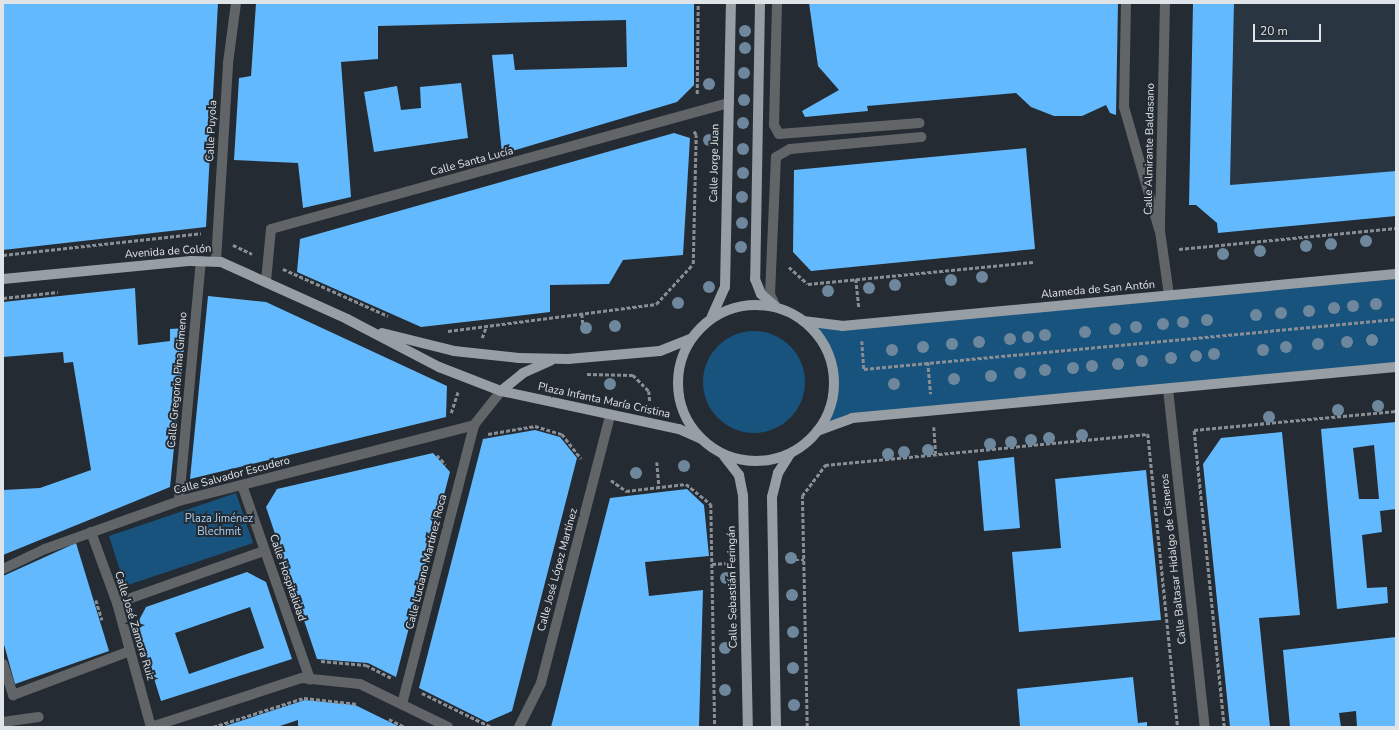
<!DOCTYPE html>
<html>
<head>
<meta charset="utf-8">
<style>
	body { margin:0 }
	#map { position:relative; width:1399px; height:730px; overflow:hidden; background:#242b32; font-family:"Nunito Sans",sans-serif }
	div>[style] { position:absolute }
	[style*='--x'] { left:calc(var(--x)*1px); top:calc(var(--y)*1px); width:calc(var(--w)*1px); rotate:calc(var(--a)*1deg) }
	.built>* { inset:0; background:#293540 }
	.green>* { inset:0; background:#18537e }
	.round { border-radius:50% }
	.building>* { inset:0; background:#63b9fd }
	.path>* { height:2.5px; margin-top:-1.25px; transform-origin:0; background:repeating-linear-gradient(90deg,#888e94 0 4px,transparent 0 6px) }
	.service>* { height:10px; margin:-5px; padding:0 5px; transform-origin:5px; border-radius:5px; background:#616568 }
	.minor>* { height:10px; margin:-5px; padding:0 5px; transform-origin:5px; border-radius:5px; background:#616568 }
	.primary>* { height:10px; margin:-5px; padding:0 5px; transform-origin:5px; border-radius:5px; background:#979fa5 }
	.primary>.ring { margin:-5px; padding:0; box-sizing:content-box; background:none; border:10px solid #979fa5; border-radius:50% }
	.trees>* { width:12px; height:12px; margin:-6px; border-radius:50%; background:#6e879d }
	span { translate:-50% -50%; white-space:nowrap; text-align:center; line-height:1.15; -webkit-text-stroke:4px #242b32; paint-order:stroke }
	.street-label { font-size:11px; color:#dfe4e8 }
	.park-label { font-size:11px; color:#abd2f4 }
	.frame { position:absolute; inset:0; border:4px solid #dfe4e8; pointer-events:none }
	.scale { position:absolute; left:1253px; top:24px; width:68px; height:18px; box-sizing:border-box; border:2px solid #dfe4e8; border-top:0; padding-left:5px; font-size:12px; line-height:14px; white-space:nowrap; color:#dfe4e8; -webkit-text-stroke:3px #242b32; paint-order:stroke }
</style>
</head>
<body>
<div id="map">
	<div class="built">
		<i style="clip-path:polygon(1234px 3px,1395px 3px,1396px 171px,1230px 185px)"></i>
	</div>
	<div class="green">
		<i style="clip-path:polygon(1396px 274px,1396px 367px,852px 418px,819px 429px,831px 405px,833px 375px,823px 343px,809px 326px)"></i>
		<i class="round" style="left:703px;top:331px;width:102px;height:102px"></i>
		<i style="clip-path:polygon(236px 493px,253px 543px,125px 586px,109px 536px)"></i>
	</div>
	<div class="building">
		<i style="clip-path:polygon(3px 3px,218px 3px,206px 227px,3px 250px)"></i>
		<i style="clip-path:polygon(256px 3px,694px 3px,694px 85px,677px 102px,502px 154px,492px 55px,513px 54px,515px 70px,627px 67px,626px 20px,378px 26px,378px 59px,341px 62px,351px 197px,303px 208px,298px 163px,234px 160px,239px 78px,251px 76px)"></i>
		<i style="clip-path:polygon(809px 3px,1118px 3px,1116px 115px,1110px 113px,1106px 105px,1082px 116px,1054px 116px,1031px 107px,1016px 93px,867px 106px,868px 111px,805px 117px,802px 111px,839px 90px,818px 66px)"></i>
		<i style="clip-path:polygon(1193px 3px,1234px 3px,1230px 185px,1396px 171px,1396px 216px,1218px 233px,1217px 223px,1196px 205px,1189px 205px)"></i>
		<i style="clip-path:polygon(461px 83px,468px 138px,374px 152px,364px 92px,397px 86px,401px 110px,421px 108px,420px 87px)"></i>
		<i style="clip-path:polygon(674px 133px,690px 138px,683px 255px,623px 260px,609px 284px,550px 285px,550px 312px,421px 327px,297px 272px,300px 239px)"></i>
		<i style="clip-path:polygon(1026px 148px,1035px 249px,811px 271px,793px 252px,794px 170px)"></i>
		<i style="clip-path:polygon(135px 288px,138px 345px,170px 341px,170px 329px,186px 328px,170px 487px,3px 555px,3px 490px,40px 488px,91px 470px,73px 362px,64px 363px,63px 352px,3px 357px,3px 302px)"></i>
		<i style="clip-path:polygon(208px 296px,266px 302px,447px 386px,446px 417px,190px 479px)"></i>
		<i style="clip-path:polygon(evenodd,1396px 422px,1396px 509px,1380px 511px,1382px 532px,1362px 535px,1367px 588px,1387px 587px,1388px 603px,1337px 609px,1321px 429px,1396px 422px,1374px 445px,1379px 499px,1359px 499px,1353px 448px,1374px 445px)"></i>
		<i style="clip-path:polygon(535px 430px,560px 437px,577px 458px,512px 711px,487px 722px,419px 688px,483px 439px)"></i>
		<i style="clip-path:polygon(1282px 432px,1300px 615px,1259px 618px,1270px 727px,1230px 727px,1203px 464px,1221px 438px)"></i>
		<i style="clip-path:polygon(433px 453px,450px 472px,396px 677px,368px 663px,317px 659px,266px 507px,277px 489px)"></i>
		<i style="clip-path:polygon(1014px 457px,1020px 528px,984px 531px,978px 461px)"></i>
		<i style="clip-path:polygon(1146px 470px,1161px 620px,1019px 632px,1012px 552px,1061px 548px,1055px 479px)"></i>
		<i style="clip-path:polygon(687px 489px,704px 505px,709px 556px,645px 562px,649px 596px,703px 590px,699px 727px,551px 727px,610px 498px)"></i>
		<i style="clip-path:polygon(76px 543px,109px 651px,15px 684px,3px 641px,3px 576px)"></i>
		<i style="clip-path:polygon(evenodd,247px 572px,266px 582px,292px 659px,161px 701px,137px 624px,146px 607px,247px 572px,250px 607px,264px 648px,189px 674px,175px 633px,250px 607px)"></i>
		<i style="clip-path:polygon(1396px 637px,1396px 727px,1357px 727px,1356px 711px,1339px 713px,1341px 727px,1290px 727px,1283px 650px)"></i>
		<i style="clip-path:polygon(1133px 677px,1138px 723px,1147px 722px,1147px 727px,1020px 727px,1017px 689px)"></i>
		<i style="clip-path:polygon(305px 700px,355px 705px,400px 727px,298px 727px,298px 720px,277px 727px,222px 727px)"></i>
	</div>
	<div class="path">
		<i style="--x:697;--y:94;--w:91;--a:-89.4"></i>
		<i style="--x:233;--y:245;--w:21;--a:25"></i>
		<i style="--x:1179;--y:249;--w:218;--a:-5.5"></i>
		<i style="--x:3;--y:255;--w:199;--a:-6.3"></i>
		<i style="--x:789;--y:267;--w:25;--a:42"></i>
		<i style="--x:808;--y:284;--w:226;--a:-5.6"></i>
		<i style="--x:283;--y:269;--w:115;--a:24.1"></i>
		<i style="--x:856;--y:279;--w:29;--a:84"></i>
		<i style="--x:3;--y:298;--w:55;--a:-6.2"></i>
		<i style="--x:582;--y:314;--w:19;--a:84"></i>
		<i style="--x:448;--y:331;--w:210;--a:-7.4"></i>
		<i style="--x:656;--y:304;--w:54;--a:-47.2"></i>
		<i style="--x:693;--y:264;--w:129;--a:-88.7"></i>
		<i style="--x:696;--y:135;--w:6;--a:-121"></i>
		<i style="--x:482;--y:338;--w:12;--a:-70"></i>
		<i style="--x:862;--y:341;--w:28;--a:86"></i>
		<i style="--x:864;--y:369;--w:534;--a:-5.37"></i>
		<i style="--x:928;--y:362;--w:32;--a:85"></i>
		<i style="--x:587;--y:374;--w:46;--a:1.2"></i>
		<i style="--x:633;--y:375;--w:23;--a:45"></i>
		<i style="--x:649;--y:391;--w:12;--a:85"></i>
		<i style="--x:451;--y:413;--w:23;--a:-72"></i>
		<i style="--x:934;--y:427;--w:27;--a:86"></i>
		<i style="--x:488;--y:434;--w:48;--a:-9.7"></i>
		<i style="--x:535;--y:426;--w:28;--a:17"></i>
		<i style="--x:562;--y:434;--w:31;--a:52"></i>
		<i style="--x:437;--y:455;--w:13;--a:48"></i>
		<i style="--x:657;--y:462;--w:25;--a:85"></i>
		<i style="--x:611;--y:480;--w:19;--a:36"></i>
		<i style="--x:626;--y:491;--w:60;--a:-6.7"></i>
		<i style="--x:686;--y:484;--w:32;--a:39"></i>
		<i style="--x:711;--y:504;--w:223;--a:89"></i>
		<i style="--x:789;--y:560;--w:15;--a:0"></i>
		<i style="--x:712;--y:564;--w:16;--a:-4"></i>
		<i style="--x:96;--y:600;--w:21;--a:73"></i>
		<i style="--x:321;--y:661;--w:45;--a:5.1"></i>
		<i style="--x:366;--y:665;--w:28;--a:27"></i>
		<i style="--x:422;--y:693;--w:77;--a:26.2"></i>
		<i style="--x:389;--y:719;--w:18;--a:27"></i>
		<i style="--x:213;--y:727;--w:96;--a:-17.7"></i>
		<i style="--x:304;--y:698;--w:54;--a:6.3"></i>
		<i style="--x:807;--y:727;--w:231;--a:-91.2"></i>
		<i style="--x:802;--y:496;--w:39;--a:-53"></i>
		<i style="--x:825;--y:465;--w:324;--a:-5.5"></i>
		<i style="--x:1148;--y:434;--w:295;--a:84.2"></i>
		<i style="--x:1224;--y:727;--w:299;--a:-95.8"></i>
		<i style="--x:1194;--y:430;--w:203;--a:-5.4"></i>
	</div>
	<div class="service">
		<i style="--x:777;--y:3;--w:122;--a:91.4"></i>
		<i style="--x:774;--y:125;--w:10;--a:61"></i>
		<i style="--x:779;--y:134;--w:141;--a:-4.5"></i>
		<i style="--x:1126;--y:3;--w:104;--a:91.1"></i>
		<i style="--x:1124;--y:107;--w:127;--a:74"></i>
		<i style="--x:776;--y:307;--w:14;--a:-115"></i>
		<i style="--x:770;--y:294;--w:137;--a:-87.5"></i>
		<i style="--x:776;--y:157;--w:16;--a:-30"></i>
		<i style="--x:790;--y:149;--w:132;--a:-5.2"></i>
		<i style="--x:3;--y:664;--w:33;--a:72"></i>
		<i style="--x:13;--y:695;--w:125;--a:-20.6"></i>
		<i style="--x:3;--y:722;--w:36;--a:-8"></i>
	</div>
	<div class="minor">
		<i style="--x:1165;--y:3;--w:228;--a:91.3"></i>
		<i style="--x:1160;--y:231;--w:65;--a:82"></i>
		<i style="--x:216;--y:261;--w:198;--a:-86.5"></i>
		<i style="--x:228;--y:63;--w:61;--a:-82.4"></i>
		<i style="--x:266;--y:281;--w:52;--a:-84.5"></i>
		<i style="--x:271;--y:229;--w:475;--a:-15.4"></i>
		<i style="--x:1168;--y:389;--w:340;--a:83.8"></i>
		<i style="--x:242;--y:485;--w:206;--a:70.7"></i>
		<i style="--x:179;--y:501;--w:241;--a:-84.8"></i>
		<i style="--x:91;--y:532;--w:76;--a:69.9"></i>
		<i style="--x:117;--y:603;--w:129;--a:74.7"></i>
		<i style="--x:3;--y:569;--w:47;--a:-25.5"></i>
		<i style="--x:45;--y:549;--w:142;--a:-19.7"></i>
		<i style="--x:179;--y:501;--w:305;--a:-14.4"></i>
		<i style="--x:117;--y:603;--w:156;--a:-19.5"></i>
		<i style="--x:402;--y:704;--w:288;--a:-75.5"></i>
		<i style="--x:474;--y:425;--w:43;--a:-51.5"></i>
		<i style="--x:151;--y:727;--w:159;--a:-18"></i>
		<i style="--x:302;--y:678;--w:58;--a:5.9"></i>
		<i style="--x:360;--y:684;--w:98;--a:26"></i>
		<i style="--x:519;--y:727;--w:49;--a:-63.4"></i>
		<i style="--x:541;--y:683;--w:276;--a:-75.5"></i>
	</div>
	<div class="primary">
		<i style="--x:760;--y:3;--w:276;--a:91"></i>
		<i style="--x:755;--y:279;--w:16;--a:68"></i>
		<i style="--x:761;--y:294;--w:18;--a:41"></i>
		<i style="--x:3;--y:279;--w:189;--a:-5.5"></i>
		<i style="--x:191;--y:261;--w:30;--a:2"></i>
		<i style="--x:221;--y:262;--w:138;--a:24.3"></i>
		<i style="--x:347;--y:319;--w:104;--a:27.6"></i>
		<i style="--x:439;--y:367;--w:66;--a:21.2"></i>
		<i style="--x:501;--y:391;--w:182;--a:12.1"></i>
		<i style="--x:679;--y:429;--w:24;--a:24"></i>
		<i class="ring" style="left:678px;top:305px;width:146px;height:146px"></i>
		<i style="--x:712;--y:316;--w:32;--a:-66"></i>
		<i style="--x:725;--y:287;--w:284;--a:-88.8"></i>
		<i style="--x:803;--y:321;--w:39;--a:7"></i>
		<i style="--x:842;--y:326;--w:556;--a:-5.36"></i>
		<i style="--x:382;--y:333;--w:74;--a:14"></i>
		<i style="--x:454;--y:351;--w:65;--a:6.1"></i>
		<i style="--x:519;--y:358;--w:49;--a:1.2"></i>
		<i style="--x:568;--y:359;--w:92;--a:-5"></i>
		<i style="--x:660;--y:351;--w:32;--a:-22"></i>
		<i style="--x:501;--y:391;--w:28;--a:-39"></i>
		<i style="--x:523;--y:373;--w:30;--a:-24"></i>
		<i style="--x:817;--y:431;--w:37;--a:-20"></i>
		<i style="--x:852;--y:418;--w:546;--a:-5.36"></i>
		<i style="--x:724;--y:456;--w:24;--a:52"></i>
		<i style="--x:739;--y:475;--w:20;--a:79"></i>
		<i style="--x:743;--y:495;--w:232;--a:88.8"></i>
		<i style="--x:776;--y:727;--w:230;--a:-91"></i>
		<i style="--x:772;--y:497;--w:25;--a:-76"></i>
		<i style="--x:778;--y:473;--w:22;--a:-58"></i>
	</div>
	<div class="trees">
		<i style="left:745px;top:31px"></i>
		<i style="left:745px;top:48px"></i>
		<i style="left:744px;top:73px"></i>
		<i style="left:709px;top:84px"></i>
		<i style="left:744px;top:100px"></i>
		<i style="left:743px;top:123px"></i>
		<i style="left:709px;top:140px"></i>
		<i style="left:743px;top:149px"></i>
		<i style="left:743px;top:173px"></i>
		<i style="left:742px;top:197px"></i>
		<i style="left:742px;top:223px"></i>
		<i style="left:1366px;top:241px"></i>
		<i style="left:1331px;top:244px"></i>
		<i style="left:1306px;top:246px"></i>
		<i style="left:741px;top:247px"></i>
		<i style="left:1260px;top:251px"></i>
		<i style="left:1223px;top:254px"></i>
		<i style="left:982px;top:277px"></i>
		<i style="left:951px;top:280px"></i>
		<i style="left:895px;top:285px"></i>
		<i style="left:709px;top:287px"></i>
		<i style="left:869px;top:288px"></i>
		<i style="left:828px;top:291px"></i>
		<i style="left:678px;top:303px"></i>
		<i style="left:1376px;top:304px"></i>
		<i style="left:1353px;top:306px"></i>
		<i style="left:1334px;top:308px"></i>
		<i style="left:1309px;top:311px"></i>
		<i style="left:1281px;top:313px"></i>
		<i style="left:1256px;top:315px"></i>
		<i style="left:1207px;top:320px"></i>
		<i style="left:1183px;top:322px"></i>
		<i style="left:1163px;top:324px"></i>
		<i style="left:615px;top:326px"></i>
		<i style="left:1136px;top:327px"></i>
		<i style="left:586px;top:328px"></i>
		<i style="left:1115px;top:329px"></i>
		<i style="left:1085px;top:332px"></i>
		<i style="left:1045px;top:335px"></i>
		<i style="left:1028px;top:337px"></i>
		<i style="left:1010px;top:339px"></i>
		<i style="left:1372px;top:340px"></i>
		<i style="left:979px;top:342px"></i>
		<i style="left:1347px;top:342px"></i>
		<i style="left:952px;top:344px"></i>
		<i style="left:1318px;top:344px"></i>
		<i style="left:923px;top:347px"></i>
		<i style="left:1286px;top:347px"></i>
		<i style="left:892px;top:350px"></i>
		<i style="left:1263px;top:350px"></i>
		<i style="left:1214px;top:354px"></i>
		<i style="left:1196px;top:356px"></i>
		<i style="left:1171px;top:358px"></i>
		<i style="left:1142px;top:361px"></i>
		<i style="left:1118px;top:364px"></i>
		<i style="left:1092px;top:366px"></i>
		<i style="left:1073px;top:368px"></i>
		<i style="left:1045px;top:370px"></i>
		<i style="left:1020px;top:373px"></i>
		<i style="left:991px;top:376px"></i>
		<i style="left:954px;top:379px"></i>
		<i style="left:610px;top:384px"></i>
		<i style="left:894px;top:384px"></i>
		<i style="left:1378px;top:406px"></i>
		<i style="left:1338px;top:410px"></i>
		<i style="left:1269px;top:417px"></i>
		<i style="left:1082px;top:435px"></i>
		<i style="left:1049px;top:438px"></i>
		<i style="left:1031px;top:440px"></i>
		<i style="left:1011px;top:442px"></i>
		<i style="left:990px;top:444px"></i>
		<i style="left:928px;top:450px"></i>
		<i style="left:904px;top:452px"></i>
		<i style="left:888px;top:454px"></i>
		<i style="left:684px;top:466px"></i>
		<i style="left:636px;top:473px"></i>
		<i style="left:791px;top:558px"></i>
		<i style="left:726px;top:578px"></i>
		<i style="left:792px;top:595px"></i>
		<i style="left:793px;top:632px"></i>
		<i style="left:725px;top:648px"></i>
		<i style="left:793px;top:668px"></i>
		<i style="left:725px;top:690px"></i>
		<i style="left:794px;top:705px"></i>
	</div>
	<div class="street-label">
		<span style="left:212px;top:131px;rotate:-87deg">Calle Puyola</span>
		<span style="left:1150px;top:149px;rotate:-89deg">Calle Almirante Baldasano</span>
		<span style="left:472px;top:162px;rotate:-15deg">Calle Santa Lucía</span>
		<span style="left:715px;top:163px;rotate:-89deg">Calle Jorge Juan</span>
		<span style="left:168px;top:252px;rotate:-4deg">Avenida de Colón</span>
		<span style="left:1098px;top:290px;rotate:-5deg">Alameda de San Antón</span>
		<span style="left:178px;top:380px;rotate:-85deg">Calle Gregorio Pina Gimeno</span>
		<span style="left:604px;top:401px;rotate:12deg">Plaza Infanta María Cristina</span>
		<span style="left:232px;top:476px;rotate:-15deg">Calle Salvador Escudero</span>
		<span style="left:1174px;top:559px;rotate:-96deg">Calle Baltasar Hidalgo de Cisneros</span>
		<span style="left:427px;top:562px;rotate:-76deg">Calle Luciano Martínez Roca</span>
		<span style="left:558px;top:570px;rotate:-75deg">Calle José López Martínez</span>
		<span style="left:287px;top:578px;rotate:71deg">Calle Hospitalidad</span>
		<span style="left:733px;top:587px;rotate:-91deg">Calle Sebastián Feringán</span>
		<span style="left:134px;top:626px;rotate:73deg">Calle José Zamora Ruiz</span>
	</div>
	<div class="park-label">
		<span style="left:219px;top:526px">Plaza Jiménez<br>Blechmit</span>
	</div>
	<div class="frame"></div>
	<div class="scale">20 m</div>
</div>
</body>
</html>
